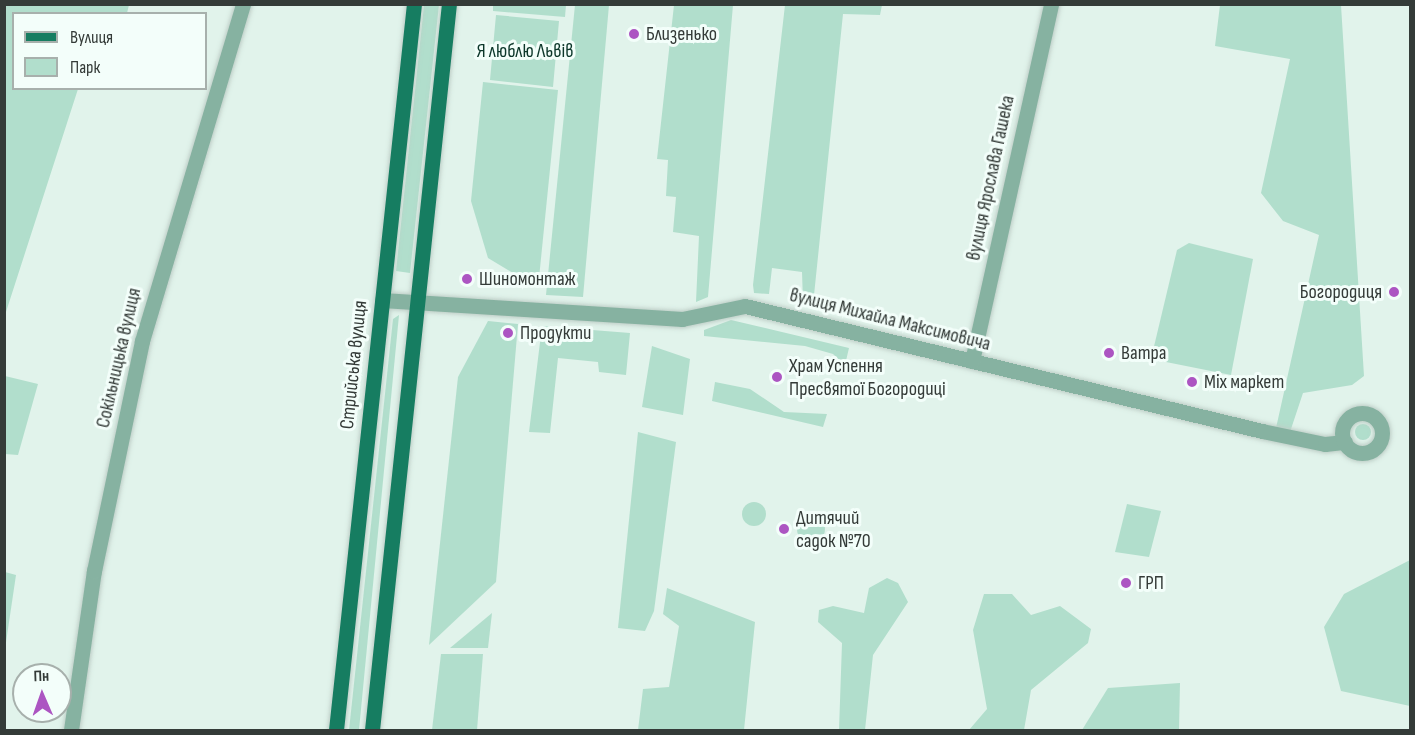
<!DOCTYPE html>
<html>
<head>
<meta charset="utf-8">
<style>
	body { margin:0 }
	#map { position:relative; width:1415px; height:735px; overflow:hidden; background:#e1f3eb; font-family:"Sofia Sans Condensed",sans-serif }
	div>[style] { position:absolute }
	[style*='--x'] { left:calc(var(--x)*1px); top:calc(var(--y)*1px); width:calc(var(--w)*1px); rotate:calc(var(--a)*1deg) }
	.green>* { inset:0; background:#b1decc }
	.round { border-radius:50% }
	.roads { filter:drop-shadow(0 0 2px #becec7) drop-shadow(0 0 2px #becec7) }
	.street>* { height:15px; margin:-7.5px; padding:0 7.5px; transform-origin:7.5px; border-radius:7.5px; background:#86b2a1 }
	.street>.ring { margin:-7.5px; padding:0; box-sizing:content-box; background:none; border:15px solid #86b2a1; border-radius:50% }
	.primary>* { height:15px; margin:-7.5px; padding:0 7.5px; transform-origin:7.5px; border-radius:7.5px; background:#167d61 }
	.dots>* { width:16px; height:16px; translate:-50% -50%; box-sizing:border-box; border:3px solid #f3fefa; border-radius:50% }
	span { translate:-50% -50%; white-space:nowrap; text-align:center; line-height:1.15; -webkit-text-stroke:6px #f3fefa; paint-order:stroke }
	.poi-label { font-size:20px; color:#343b38 }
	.left { translate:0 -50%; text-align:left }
	.right { translate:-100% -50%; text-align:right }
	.park-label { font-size:20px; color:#0c372a }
	.street-label { font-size:20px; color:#343b38 }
	.frame { position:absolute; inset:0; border:6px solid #343b38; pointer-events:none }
	.legend { position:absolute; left:12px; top:12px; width:195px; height:78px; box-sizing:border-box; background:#f3fefa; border:2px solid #a7b0ac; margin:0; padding:8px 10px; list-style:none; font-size:18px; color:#343b38 }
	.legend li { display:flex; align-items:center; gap:12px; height:30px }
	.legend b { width:30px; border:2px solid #a7b0ac }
	.north { position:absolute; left:12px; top:663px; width:60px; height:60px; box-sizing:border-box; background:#f3fefa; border:2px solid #a7b0ac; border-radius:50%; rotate:358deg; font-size:16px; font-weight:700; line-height:24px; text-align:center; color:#343b38 }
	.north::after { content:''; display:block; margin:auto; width:21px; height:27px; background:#ac55c2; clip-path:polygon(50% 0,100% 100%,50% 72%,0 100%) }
</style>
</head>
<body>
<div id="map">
	<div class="green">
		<i style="clip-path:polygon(5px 4px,129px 5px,127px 13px,14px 14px,14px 88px,78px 89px,5px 315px)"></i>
		<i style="clip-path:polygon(424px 5px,439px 5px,410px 273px,396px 271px)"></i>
		<i style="clip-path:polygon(493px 5px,493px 4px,566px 5px,565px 17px,493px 11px)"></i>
		<i style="clip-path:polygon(575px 5px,609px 5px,583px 297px,546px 295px)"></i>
		<i style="clip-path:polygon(674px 5px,733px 5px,708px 297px,696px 302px,699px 236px,673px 232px,676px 197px,666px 196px,668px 160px,657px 159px)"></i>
		<i style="clip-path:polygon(785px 5px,882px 5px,880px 15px,843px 14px,813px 305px,803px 302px,802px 272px,772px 268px,769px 294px,754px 293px,753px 285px)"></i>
		<i style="clip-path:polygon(1220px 5px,1341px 5px,1364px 376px,1352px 385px,1303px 393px,1290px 432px,1276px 428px,1319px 235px,1283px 221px,1261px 193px,1290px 59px,1215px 46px)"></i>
		<i style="clip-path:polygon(496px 15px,559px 21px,553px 87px,490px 80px)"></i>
		<i style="clip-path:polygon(483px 82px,558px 90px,538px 288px,488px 258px,471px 201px)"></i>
		<i style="clip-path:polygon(1189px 243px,1253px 259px,1231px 375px,1151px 359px,1177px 250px)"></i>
		<i style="clip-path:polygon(399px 315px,359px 730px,349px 730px,393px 319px)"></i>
		<i style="clip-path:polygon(731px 320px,849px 348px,845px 365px,833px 354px,805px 346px,704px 336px,704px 330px)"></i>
		<i style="clip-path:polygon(488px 321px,518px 324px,496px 582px,429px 645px,458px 377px)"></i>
		<i style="clip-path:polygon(542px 326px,630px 333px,626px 375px,599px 372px,598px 362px,558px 358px,550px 433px,529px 432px)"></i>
		<i style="clip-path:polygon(652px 346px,690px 359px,683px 415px,642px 407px)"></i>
		<i style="clip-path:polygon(5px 376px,38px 384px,18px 455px,5px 454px)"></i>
		<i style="clip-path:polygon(715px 382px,750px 389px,784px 412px,827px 414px,823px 427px,712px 401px)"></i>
		<i class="round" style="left:1355px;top:424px;width:16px;height:16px"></i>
		<i style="clip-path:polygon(638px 432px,676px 442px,654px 611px,645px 631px,618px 628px)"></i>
		<i class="round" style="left:742px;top:502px;width:24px;height:24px"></i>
		<i style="clip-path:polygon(1127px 504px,1161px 511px,1149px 557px,1115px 552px)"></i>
		<i class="round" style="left:797px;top:515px;width:28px;height:28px"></i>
		<i style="clip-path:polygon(1410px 560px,1410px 706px,1341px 691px,1324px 627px,1344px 594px)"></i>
		<i style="clip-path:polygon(5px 572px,16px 575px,5px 649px,4px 572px)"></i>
		<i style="clip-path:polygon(887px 578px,898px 583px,908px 602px,873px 655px,865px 730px,839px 730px,842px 643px,818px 622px,819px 610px,833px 606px,864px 613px,869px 588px)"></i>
		<i style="clip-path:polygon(667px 588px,755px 622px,744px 730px,638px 730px,643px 689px,669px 687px,679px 626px,663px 614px)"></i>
		<i style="clip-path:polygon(984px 594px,1012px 594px,1031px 615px,1060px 606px,1091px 629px,1088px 643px,1031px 690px,1024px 730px,969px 730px,987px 709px,973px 630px)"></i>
		<i style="clip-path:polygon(492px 613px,488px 648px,450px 648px)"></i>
		<i style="clip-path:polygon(441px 654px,483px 654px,477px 730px,432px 730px)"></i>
		<i style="clip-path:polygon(1180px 683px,1179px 730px,1082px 730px,1108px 688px)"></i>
	</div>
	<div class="roads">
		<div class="street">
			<i style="--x:382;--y:300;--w:301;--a:3.6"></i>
			<i style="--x:682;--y:319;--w:64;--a:-11.7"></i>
			<i style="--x:745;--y:306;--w:532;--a:13.59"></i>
			<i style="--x:1262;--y:431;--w:64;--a:11.7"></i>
			<i style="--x:1325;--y:444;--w:20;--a:-6"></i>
			<i style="--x:972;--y:361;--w:366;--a:-77.5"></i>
			<i class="ring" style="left:1342px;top:413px;width:25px;height:25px"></i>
			<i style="--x:71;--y:730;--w:161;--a:-81.8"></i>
			<i style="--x:94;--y:571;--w:235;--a:-78.2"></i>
			<i style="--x:142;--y:341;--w:352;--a:-73.3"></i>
		</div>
		<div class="primary">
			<i style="--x:336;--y:730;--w:730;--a:-83.87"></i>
			<i style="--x:372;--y:730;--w:730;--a:-83.95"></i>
		</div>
	</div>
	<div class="dots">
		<i style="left:634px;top:34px;background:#ac55c2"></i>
		<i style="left:467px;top:279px;background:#ac55c2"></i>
		<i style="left:1394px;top:292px;background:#ac55c2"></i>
		<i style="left:508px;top:333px;background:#ac55c2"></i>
		<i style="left:1109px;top:353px;background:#ac55c2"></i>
		<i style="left:777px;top:377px;background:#ac55c2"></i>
		<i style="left:1192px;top:382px;background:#ac55c2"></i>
		<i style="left:784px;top:529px;background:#ac55c2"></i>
		<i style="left:1126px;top:583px;background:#ac55c2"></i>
	</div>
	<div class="poi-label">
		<span class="left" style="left:646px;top:34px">Близенько</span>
		<span class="left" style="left:479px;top:279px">Шиномонтаж</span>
		<span class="right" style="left:1382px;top:292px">Богородиця</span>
		<span class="left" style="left:520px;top:333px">Продукти</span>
		<span class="left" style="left:1121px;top:353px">Ватра</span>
		<span class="left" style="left:789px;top:378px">Храм Успення<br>Пресвятої Богородиці</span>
		<span class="left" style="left:1204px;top:382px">Mix маркет</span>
		<span class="left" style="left:796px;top:530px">Дитячий<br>садок №70</span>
		<span class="left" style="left:1138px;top:583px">ГРП</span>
	</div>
	<div class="park-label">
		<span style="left:525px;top:51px">Я люблю Львів</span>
	</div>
	<div class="street-label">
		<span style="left:991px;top:178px;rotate:-78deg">вулиця Ярослава Гашека</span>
		<span style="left:890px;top:320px;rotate:14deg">вулиця Михайла Максимовича</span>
		<span style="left:119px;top:358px;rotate:-77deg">Сокільницька вулиця</span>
		<span style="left:354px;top:365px;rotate:-84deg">Стрийська вулиця</span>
	</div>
	<div class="frame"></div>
	<ul class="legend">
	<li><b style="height:8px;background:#167d61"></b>Вулиця</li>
	<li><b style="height:16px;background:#b1decc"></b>Парк</li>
	</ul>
	<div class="north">Пн</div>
</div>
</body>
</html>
